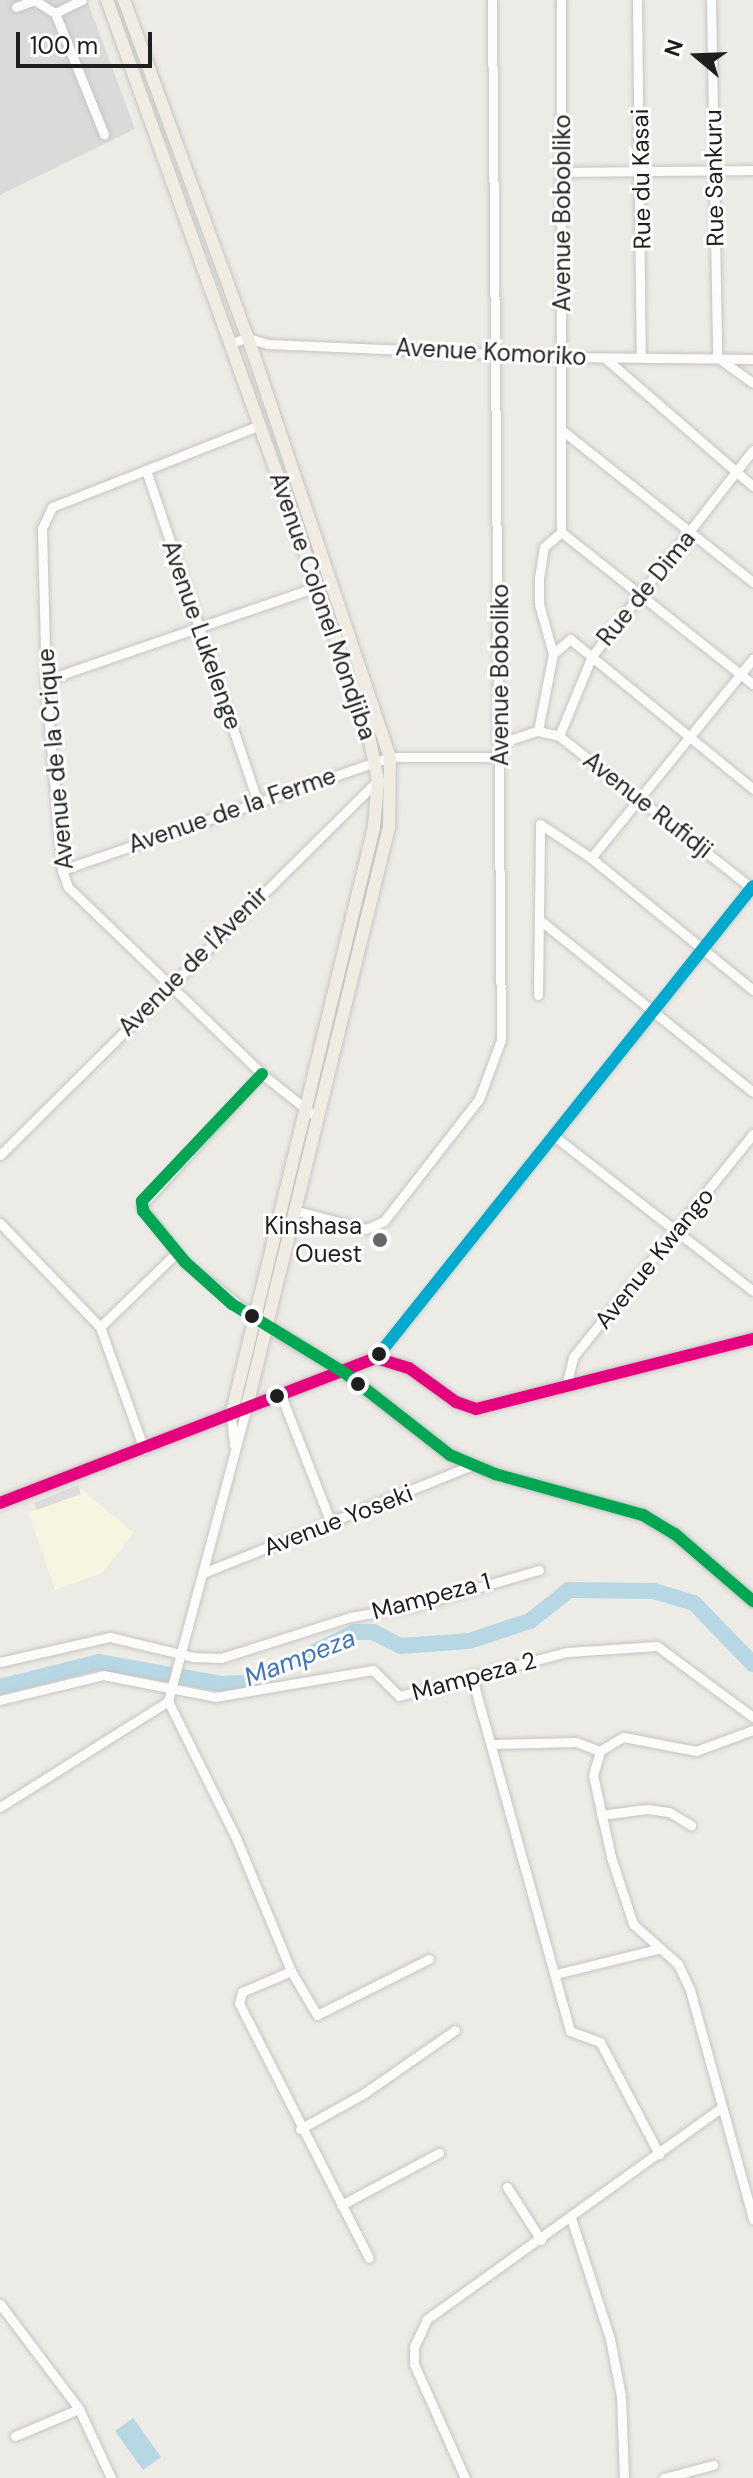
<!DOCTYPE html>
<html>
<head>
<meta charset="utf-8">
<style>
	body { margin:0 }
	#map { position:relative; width:753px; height:2478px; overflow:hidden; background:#edebe6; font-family:"DM Sans",sans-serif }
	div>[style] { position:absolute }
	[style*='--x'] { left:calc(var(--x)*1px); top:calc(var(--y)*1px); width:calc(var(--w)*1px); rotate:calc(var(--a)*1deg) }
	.residential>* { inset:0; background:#dcdad8 }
	.education>* { inset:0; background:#f6f6e0 }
	.parking>* { inset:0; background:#dddcda }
	.water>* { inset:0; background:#b6d7e3 }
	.river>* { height:16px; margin:-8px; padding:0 8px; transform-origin:8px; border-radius:8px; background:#b6d7e3 }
	.roads { filter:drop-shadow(0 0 2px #c5c4c2) drop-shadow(0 0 2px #c5c4c2) }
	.minor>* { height:9px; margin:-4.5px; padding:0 4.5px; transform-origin:4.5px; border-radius:4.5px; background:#fcfcfb }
	.major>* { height:12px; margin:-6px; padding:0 6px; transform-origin:6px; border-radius:6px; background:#f1ece3 }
	.bus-1>* { height:12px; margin:-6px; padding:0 6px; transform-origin:6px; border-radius:6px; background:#e5007d }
	.bus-2>* { height:12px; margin:-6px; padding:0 6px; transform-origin:6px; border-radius:6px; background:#00a651 }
	.bus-3>* { height:12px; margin:-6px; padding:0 6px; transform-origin:6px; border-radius:6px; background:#00a9ce }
	.dots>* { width:22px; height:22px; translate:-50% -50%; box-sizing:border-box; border:4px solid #fff; border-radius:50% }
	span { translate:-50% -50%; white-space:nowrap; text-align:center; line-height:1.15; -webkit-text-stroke:6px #fff; paint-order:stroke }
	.street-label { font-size:24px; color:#1e1e1e }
	.poi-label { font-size:24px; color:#1e1e1e }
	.right { translate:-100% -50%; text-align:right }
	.water-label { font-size:26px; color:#4176b7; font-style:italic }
	.north { position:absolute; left:657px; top:16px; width:80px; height:80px; -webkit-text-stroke:6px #fff; paint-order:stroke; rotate:289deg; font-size:22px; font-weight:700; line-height:32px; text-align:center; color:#1e1e1e }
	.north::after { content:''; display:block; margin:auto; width:28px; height:36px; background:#1e1e1e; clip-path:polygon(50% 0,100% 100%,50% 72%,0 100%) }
	.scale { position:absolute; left:16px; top:32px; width:136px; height:36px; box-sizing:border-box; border:4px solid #1e1e1e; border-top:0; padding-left:10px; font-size:24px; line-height:28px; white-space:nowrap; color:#1e1e1e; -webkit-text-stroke:6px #fff; paint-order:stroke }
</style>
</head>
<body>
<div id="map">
	<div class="residential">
		<i style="clip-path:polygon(0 0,87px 0,135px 129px,0 195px)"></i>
	</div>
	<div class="education">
		<i style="clip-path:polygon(82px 1490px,134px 1533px,102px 1573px,55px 1590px,29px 1513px)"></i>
	</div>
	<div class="parking">
		<i style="clip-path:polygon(78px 1485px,81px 1494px,37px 1510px,34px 1503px)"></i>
	</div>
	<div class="water">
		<i style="clip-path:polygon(133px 2418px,161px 2457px,143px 2470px,115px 2431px)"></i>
	</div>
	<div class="river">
		<i style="--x:0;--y:1687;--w:102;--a:-14.2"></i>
		<i style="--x:99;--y:1662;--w:124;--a:10.2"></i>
		<i style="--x:221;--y:1684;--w:30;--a:-2"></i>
		<i style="--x:251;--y:1683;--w:116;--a:-26.1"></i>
		<i style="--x:355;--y:1632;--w:18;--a:0"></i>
		<i style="--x:373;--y:1632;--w:31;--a:27"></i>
		<i style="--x:401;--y:1646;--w:68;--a:-4.2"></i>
		<i style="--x:469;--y:1641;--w:64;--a:-18.2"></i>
		<i style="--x:530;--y:1621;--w:50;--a:-38.5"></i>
		<i style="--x:569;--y:1590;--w:85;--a:0.7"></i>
		<i style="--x:654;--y:1591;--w:42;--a:16.7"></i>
		<i style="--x:694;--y:1603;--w:85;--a:46"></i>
	</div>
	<div class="roads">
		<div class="minor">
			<i style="--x:637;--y:0;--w:357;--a:89.4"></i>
			<i style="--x:711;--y:0;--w:357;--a:89"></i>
			<i style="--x:717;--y:357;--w:44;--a:35.8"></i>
			<i style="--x:16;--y:7;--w:19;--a:-21"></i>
			<i style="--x:34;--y:0;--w:25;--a:32"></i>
			<i style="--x:55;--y:13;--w:131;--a:68"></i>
			<i style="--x:55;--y:13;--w:30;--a:-26"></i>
			<i style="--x:562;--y:172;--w:191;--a:-0.6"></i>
			<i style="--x:230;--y:343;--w:19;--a:-16"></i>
			<i style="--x:248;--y:338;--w:21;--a:17"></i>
			<i style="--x:268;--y:344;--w:295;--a:2.5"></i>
			<i style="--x:563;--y:357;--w:190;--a:0.6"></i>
			<i style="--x:605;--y:358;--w:196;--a:40.9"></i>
			<i style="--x:260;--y:425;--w:224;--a:158.5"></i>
			<i style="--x:52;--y:507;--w:23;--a:115"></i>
			<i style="--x:42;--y:528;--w:162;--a:88.6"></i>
			<i style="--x:46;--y:690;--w:181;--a:84.9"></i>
			<i style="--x:62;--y:870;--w:18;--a:71"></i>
			<i style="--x:68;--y:887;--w:269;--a:43.9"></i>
			<i style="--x:262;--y:1074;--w:63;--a:38.5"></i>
			<i style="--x:563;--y:431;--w:243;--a:38.5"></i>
			<i style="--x:146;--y:470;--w:348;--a:71.4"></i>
			<i style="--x:561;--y:532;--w:245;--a:38.4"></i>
			<i style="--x:553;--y:654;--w:52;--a:-105.6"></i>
			<i style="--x:539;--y:604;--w:26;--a:-90"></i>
			<i style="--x:539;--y:578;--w:31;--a:-81"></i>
			<i style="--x:544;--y:547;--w:23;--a:-41"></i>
			<i style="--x:561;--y:532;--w:532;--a:-90"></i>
			<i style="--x:46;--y:680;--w:286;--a:-19"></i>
			<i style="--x:538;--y:731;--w:22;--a:13"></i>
			<i style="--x:559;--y:736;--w:247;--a:38.3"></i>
			<i style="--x:559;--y:736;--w:87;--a:-67.6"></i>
			<i style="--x:592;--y:656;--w:261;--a:-52"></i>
			<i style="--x:500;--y:743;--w:40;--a:-18"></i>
			<i style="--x:538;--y:731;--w:78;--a:-79"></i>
			<i style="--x:553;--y:654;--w:23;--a:-41"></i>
			<i style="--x:570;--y:639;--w:237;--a:39.3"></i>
			<i style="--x:540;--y:824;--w:61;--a:33.7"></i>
			<i style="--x:591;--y:858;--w:209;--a:39.2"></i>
			<i style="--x:591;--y:858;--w:257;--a:-50.9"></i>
			<i style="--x:62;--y:870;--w:347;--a:-19"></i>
			<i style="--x:390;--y:757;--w:110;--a:0"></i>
			<i style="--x:541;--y:921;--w:272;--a:38.9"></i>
			<i style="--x:538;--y:995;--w:171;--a:-89.3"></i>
			<i style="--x:554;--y:1136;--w:252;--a:37.9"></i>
			<i style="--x:0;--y:1155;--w:532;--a:-44.77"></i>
			<i style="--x:297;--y:1211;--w:71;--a:14.6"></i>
			<i style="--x:366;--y:1229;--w:20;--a:-24"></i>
			<i style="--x:384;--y:1221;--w:155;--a:-52.1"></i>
			<i style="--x:479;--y:1099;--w:63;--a:-69.6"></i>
			<i style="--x:501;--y:1040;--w:1040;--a:-90.5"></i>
			<i style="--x:0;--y:1223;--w:144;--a:46.1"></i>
			<i style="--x:100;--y:1327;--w:130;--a:70.2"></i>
			<i style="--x:256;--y:1319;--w:91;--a:-141.2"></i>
			<i style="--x:185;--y:1262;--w:71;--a:-128.2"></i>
			<i style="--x:141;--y:1206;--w:179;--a:-47.5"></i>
			<i style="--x:100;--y:1327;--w:107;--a:-44.2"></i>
			<i style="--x:376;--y:1358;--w:604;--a:-51.38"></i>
			<i style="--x:566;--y:1386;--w:30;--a:-76"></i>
			<i style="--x:573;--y:1357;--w:287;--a:-51.1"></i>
			<i style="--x:282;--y:1398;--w:134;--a:68.6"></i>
			<i style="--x:231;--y:1416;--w:29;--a:84"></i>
			<i style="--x:203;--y:1573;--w:289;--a:-21.8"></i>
			<i style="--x:0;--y:1662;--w:113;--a:-12.8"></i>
			<i style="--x:110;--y:1637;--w:85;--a:13.5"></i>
			<i style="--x:193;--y:1657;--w:28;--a:2"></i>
			<i style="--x:221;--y:1658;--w:135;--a:-17.6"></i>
			<i style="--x:350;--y:1617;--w:65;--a:-9.8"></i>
			<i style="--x:414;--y:1606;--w:130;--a:-16.1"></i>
			<i style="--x:471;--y:1674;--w:370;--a:74.5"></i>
			<i style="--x:570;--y:2031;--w:32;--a:20"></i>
			<i style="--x:600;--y:2042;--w:127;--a:62.2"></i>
			<i style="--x:0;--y:1700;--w:106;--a:-13.6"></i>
			<i style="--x:103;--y:1675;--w:114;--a:11.1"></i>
			<i style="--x:215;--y:1697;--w:160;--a:-9.7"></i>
			<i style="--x:373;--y:1670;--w:37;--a:45"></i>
			<i style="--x:399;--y:1696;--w:174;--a:-14.7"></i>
			<i style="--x:567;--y:1652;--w:90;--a:-3.8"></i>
			<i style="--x:657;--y:1646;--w:119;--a:36.5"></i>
			<i style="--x:168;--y:1701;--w:153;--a:63.6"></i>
			<i style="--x:236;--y:1838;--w:144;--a:67.5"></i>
			<i style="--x:291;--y:1971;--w:53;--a:156.8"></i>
			<i style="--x:242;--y:1992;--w:11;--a:105"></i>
			<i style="--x:239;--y:2003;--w:286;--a:63"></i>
			<i style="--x:753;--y:1730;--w:61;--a:159.8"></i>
			<i style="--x:696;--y:1751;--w:74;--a:-169.1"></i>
			<i style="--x:623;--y:1737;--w:27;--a:149"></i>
			<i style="--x:600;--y:1751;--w:25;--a:106"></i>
			<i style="--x:593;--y:1775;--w:84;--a:77.6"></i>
			<i style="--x:611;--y:1857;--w:71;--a:71.8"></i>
			<i style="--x:633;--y:1924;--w:60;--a:41.6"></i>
			<i style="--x:678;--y:1964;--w:29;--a:65"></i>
			<i style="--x:690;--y:1990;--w:238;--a:74.6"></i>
			<i style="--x:494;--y:1744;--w:82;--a:-1.4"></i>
			<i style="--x:576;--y:1742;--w:26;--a:21"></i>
			<i style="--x:0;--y:1807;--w:199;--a:-32.2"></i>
			<i style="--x:168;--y:1701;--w:301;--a:-75"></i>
			<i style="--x:601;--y:1815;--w:46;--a:-7.4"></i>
			<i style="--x:647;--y:1809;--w:22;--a:8"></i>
			<i style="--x:669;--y:1812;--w:26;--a:31"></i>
			<i style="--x:291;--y:1971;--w:51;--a:59.4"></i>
			<i style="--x:317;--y:2015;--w:125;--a:-26.6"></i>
			<i style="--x:556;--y:1974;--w:105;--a:-13.8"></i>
			<i style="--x:300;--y:2129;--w:72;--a:-29.1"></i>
			<i style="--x:363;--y:2094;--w:112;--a:-34.8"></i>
			<i style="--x:507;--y:2187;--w:63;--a:57.3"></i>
			<i style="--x:341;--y:2205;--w:111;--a:-28"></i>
			<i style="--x:571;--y:2218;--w:127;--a:72.1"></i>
			<i style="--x:610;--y:2339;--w:58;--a:79.1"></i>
			<i style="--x:621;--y:2396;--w:82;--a:87.9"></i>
			<i style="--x:0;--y:2304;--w:131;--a:53"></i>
			<i style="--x:79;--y:2409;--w:76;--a:65.1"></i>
			<i style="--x:15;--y:2436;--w:69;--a:-22.9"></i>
			<i style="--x:465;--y:2478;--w:125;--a:-114.1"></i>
			<i style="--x:414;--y:2364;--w:17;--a:-90"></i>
			<i style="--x:414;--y:2347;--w:31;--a:-65"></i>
			<i style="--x:427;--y:2319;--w:360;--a:-35.7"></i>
			<i style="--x:664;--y:2478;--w:51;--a:-14.9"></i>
		</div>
		<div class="major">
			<i style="--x:107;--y:0;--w:770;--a:70.27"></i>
			<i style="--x:367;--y:725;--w:57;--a:78.9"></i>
			<i style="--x:378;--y:781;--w:46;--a:95"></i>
			<i style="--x:374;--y:827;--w:606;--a:103.65"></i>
			<i style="--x:124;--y:0;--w:360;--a:69.9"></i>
			<i style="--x:248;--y:338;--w:442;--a:71.3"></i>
			<i style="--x:390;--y:757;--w:70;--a:90.8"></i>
			<i style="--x:389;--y:827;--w:600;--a:103.78"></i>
			<i style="--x:262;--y:1323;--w:97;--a:31.1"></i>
			<i style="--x:345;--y:1373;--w:133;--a:38"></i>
			<i style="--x:450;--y:1455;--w:49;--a:22.9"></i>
			<i style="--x:495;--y:1474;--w:154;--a:15.5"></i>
			<i style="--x:643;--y:1515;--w:37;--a:31"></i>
			<i style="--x:675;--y:1534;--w:103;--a:40.7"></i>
			<i style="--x:0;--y:1503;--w:403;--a:-21.1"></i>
			<i style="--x:376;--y:1358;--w:34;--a:17"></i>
			<i style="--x:409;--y:1368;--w:58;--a:35.9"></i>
			<i style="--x:456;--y:1402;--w:21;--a:19"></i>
			<i style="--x:476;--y:1409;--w:286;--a:-14.2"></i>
		</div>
	</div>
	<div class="bus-1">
		<i style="--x:0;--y:1503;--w:403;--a:-21.1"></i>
		<i style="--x:376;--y:1358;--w:34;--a:17"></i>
		<i style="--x:409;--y:1368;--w:58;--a:35.9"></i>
		<i style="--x:456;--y:1402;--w:21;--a:19"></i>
		<i style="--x:476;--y:1409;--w:286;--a:-14.2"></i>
	</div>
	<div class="bus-2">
		<i style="--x:262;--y:1074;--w:175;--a:133.4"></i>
		<i style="--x:142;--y:1201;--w:10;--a:84"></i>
		<i style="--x:143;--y:1211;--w:66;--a:50.5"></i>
		<i style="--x:185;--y:1262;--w:63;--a:41.8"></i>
		<i style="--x:232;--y:1304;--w:132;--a:31.4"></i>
		<i style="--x:345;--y:1373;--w:133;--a:38"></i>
		<i style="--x:450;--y:1455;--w:49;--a:22.9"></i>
		<i style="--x:495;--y:1474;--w:154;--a:15.5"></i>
		<i style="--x:643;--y:1515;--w:37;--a:31"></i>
		<i style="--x:675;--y:1534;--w:103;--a:40.7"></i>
	</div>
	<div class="bus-3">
		<i style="--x:376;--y:1358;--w:604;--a:-51.38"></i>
	</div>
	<div class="dots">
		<i style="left:380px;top:1240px;background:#666664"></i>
		<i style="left:252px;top:1316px;background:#1e1e1e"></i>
		<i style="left:379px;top:1354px;background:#1e1e1e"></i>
		<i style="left:358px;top:1384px;background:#1e1e1e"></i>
		<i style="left:277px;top:1396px;background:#1e1e1e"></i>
	</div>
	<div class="street-label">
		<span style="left:714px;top:178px;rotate:-91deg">Rue Sankuru</span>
		<span style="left:641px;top:179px;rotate:-91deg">Rue du Kasai</span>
		<span style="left:562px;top:213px;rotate:-90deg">Avenue Bobobliko</span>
		<span style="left:491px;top:352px;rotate:3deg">Avenue Komoriko</span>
		<span style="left:646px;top:588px;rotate:-51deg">Rue de Dima</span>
		<span style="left:323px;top:606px;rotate:71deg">Avenue Colonel Mondjiba</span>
		<span style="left:202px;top:635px;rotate:71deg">Avenue Lukelenge</span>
		<span style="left:500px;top:675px;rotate:-90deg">Avenue Boboliko</span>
		<span style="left:55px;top:759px;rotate:-95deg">Avenue de la Crique</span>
		<span style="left:648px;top:805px;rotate:38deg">Avenue Rufidji</span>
		<span style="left:232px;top:810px;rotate:-19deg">Avenue de la Ferme</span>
		<span style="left:193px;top:961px;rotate:-45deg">Avenue de l'Avenir</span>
		<span style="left:654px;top:1258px;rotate:-51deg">Avenue Kwango</span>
		<span style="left:338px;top:1520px;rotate:-21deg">Avenue Yoseki</span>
		<span style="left:431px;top:1596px;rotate:-15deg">Mampeza 1</span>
		<span style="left:474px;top:1676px;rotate:-15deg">Mampeza 2</span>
	</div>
	<div class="poi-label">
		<span class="right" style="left:362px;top:1240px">Kinshasa<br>Ouest</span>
	</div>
	<div class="water-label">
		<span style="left:300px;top:1658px;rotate:-21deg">Mampeza</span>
	</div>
	<div class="north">N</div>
	<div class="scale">100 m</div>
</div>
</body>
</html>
